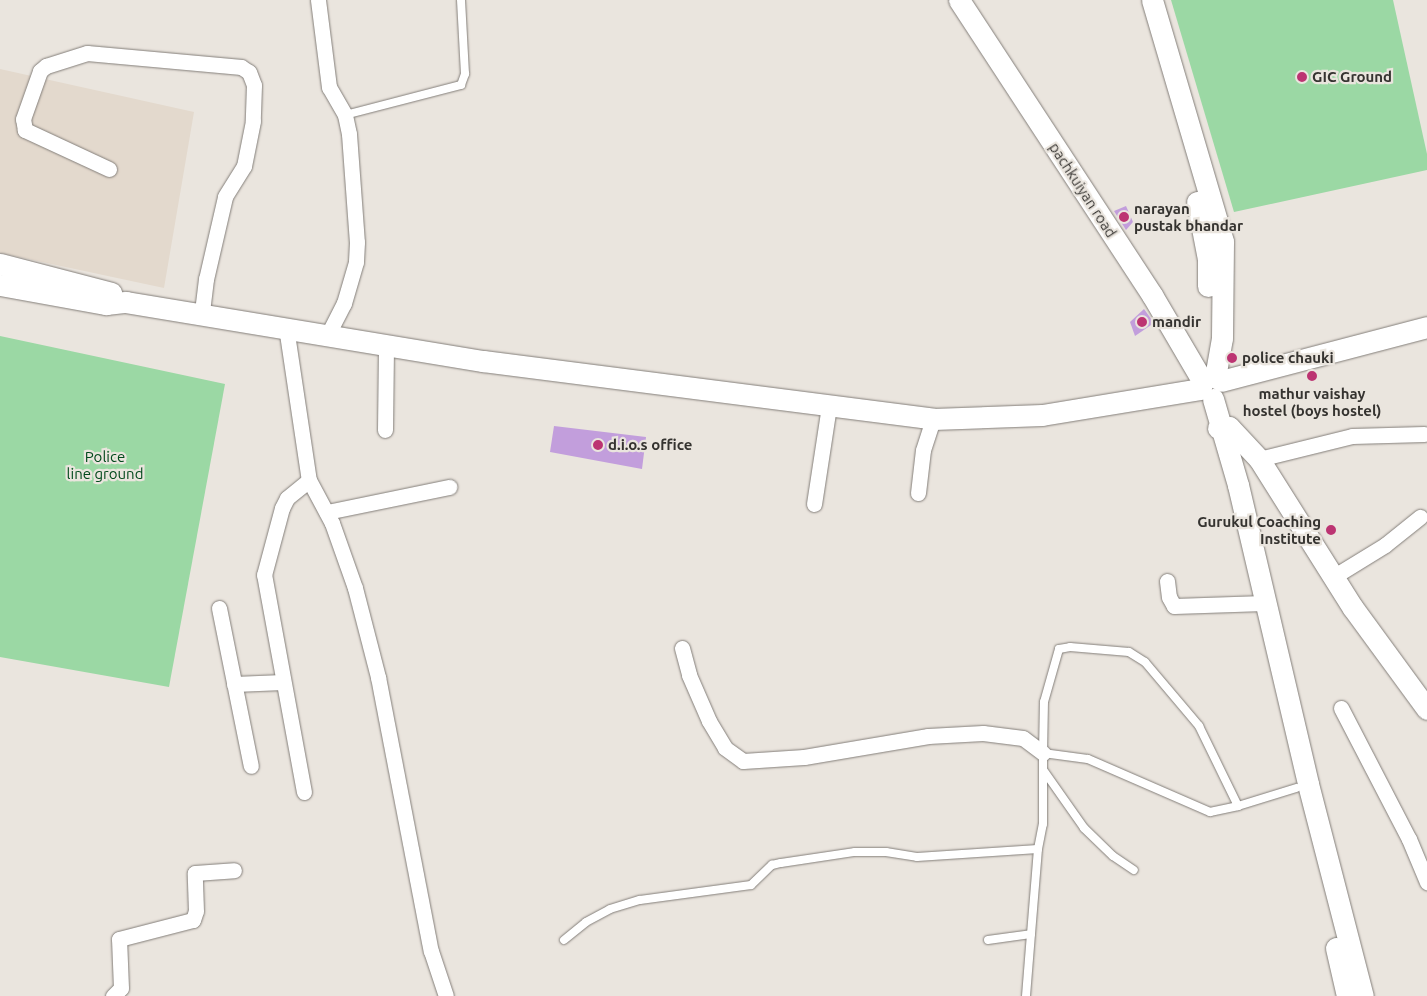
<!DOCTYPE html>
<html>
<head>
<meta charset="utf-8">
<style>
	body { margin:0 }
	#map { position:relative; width:1427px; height:996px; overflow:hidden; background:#eae5de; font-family:Ubuntu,sans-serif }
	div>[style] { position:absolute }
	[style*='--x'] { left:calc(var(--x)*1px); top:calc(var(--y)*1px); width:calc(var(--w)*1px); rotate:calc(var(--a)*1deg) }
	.built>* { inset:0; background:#e3d9cd }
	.green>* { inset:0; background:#9bd8a4 }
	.building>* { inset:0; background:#c29edc }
	.roads { filter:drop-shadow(0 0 1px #837e79) drop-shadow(0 0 1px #837e79) }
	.lane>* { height:8px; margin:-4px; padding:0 4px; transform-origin:4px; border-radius:4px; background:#fff }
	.street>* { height:15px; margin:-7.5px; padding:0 7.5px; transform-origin:7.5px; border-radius:7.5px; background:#fff }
	.secondary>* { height:21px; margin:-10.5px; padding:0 10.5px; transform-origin:10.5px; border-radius:10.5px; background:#fff }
	.dots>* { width:14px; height:14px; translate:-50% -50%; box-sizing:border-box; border:2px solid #eae5de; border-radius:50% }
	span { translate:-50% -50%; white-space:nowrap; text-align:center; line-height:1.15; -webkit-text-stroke:4.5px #eae5de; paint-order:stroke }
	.poi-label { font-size:15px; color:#353330; font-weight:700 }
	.left { translate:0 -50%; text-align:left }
	.right { translate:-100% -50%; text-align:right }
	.street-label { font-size:15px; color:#353330 }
	.park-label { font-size:15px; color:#01491b }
</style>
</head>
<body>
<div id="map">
	<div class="built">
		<i style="clip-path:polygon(0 69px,194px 112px,164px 288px,0 253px)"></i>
	</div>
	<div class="green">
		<i style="clip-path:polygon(1171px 0,1393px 0,1427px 154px,1427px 170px,1234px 212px)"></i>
		<i style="clip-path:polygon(0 336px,225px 384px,169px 687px,0 657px)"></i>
	</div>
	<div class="building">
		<i style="clip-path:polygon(1126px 206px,1133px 222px,1126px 230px,1114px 211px)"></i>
		<i style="clip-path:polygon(1144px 309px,1154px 323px,1135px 336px,1130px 322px)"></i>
		<i style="clip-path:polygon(554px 426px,646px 437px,642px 469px,550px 452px)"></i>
	</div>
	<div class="roads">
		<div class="lane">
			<i style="--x:345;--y:115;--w:120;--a:-14.5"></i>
			<i style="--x:461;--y:85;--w:12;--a:-70"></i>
			<i style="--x:465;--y:74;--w:74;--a:-93.1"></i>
			<i style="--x:1043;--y:753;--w:51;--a:-88.9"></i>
			<i style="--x:1044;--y:702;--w:55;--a:-74.2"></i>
			<i style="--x:1059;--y:649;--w:11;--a:-10"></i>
			<i style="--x:1070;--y:647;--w:59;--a:4.8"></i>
			<i style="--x:1129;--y:652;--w:19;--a:32"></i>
			<i style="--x:1145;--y:662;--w:84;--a:49.8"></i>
			<i style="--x:1199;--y:726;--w:89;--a:64"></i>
			<i style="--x:1238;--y:806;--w:61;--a:-17.2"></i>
			<i style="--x:1044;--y:771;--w:70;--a:54.9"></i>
			<i style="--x:1084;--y:828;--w:40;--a:44"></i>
			<i style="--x:1113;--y:856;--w:25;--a:34"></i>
			<i style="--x:564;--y:940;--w:28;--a:-39"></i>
			<i style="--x:586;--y:922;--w:27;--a:-28"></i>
			<i style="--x:610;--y:909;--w:31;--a:-17"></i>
			<i style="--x:640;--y:900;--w:112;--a:-7.7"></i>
			<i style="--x:751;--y:885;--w:29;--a:-44"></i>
			<i style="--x:772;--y:865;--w:9;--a:-13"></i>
			<i style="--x:781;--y:863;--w:75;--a:-8.5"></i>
			<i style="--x:855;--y:852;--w:31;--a:0"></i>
			<i style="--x:886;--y:852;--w:31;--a:9"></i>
			<i style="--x:917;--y:857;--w:121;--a:-3.8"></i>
			<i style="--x:1038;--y:849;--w:25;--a:-79"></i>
			<i style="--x:1043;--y:824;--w:71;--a:-90"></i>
			<i style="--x:1043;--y:753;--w:45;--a:7.6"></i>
			<i style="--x:1088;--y:759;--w:133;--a:23.5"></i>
			<i style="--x:1210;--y:812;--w:29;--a:-12"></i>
			<i style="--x:988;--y:940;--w:43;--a:-7.9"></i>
			<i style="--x:1031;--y:934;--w:85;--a:-85.3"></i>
			<i style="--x:1026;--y:996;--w:62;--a:-85.4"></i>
		</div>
		<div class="street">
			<i style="--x:318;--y:0;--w:88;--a:82.8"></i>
			<i style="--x:329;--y:87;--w:32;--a:60"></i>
			<i style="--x:345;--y:115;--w:19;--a:78"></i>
			<i style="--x:349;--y:134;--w:108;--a:85.8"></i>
			<i style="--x:357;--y:242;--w:20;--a:93"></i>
			<i style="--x:356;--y:262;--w:43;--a:106.3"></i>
			<i style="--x:344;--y:303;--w:35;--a:117"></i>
			<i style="--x:109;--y:169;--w:93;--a:-155.1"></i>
			<i style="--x:25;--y:130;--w:11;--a:-100"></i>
			<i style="--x:23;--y:119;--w:51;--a:-70.5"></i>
			<i style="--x:40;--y:71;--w:8;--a:-40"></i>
			<i style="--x:46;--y:66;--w:43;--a:-17.6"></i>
			<i style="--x:87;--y:53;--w:155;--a:5.2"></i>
			<i style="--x:241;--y:67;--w:9;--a:32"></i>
			<i style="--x:249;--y:72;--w:14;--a:69"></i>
			<i style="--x:254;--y:85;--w:36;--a:92"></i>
			<i style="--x:253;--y:121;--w:46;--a:101.3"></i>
			<i style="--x:244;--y:166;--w:36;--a:122"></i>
			<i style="--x:225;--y:197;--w:84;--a:103"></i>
			<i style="--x:206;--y:279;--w:35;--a:97"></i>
			<i style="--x:286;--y:327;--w:155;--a:81.5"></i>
			<i style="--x:309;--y:480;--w:49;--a:61.9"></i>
			<i style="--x:332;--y:523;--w:69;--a:70.5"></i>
			<i style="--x:355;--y:588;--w:92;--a:75.5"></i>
			<i style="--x:378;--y:677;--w:279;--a:79.1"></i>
			<i style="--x:431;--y:951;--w:47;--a:71.6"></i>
			<i style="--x:385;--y:430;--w:86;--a:-89.3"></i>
			<i style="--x:1259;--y:459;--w:96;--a:-13.9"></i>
			<i style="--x:1352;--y:436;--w:72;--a:-1.6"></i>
			<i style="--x:918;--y:493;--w:43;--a:-83.4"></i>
			<i style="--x:923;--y:450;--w:33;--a:-72"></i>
			<i style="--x:814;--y:504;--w:99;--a:-81.3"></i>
			<i style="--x:327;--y:512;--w:125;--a:-11.6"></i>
			<i style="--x:1333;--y:577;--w:61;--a:-31.6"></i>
			<i style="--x:1385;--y:545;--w:45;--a:-38.7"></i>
			<i style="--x:1167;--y:581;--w:16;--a:83"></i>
			<i style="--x:1169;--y:597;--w:10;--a:61"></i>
			<i style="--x:1174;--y:606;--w:90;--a:-1.9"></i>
			<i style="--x:219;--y:608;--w:161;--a:78.6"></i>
			<i style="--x:682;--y:648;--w:28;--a:75"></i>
			<i style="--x:689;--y:675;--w:50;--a:66.5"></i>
			<i style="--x:709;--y:721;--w:31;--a:59"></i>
			<i style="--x:725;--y:748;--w:22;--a:36"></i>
			<i style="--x:743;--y:761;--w:61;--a:-3.8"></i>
			<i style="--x:804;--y:757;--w:126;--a:-9.6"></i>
			<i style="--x:928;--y:736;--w:55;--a:-3.1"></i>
			<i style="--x:983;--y:733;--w:40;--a:7.1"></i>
			<i style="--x:1023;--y:738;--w:25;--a:37"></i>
			<i style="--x:234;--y:684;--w:49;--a:-2.3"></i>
			<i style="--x:1341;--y:708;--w:148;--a:62.6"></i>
			<i style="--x:1409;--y:839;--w:47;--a:67.3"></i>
			<i style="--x:304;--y:792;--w:221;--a:-100.4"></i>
			<i style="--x:264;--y:575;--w:69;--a:-75"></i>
			<i style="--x:282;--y:508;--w:11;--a:-63"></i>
			<i style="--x:287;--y:498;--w:28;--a:-39"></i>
			<i style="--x:113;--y:996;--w:11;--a:-45"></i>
			<i style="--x:121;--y:988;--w:49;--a:-92.3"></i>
			<i style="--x:119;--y:939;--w:76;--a:-14.4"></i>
			<i style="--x:193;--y:920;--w:9;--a:-72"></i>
			<i style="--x:196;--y:911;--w:38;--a:-92"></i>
			<i style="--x:195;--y:873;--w:39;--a:-4"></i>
		</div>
		<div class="secondary">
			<i style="--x:959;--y:0;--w:353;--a:56.8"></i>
			<i style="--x:1152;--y:295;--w:101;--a:59.6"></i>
			<i style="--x:1152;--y:0;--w:252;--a:73.6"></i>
			<i style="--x:1223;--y:242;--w:96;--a:90.6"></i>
			<i style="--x:1222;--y:338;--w:40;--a:100"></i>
			<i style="--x:1197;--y:202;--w:58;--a:79.1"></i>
			<i style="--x:1208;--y:259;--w:27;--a:90"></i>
			<i style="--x:0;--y:264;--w:115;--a:14.6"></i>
			<i style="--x:0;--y:285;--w:108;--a:10.2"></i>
			<i style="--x:106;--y:304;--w:20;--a:-6"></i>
			<i style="--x:126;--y:302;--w:362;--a:9.4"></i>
			<i style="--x:483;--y:361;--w:454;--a:7.3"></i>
			<i style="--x:933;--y:419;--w:109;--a:-2.1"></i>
			<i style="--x:1042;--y:415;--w:161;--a:-9.3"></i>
			<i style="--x:1221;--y:381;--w:213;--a:-14.7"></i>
			<i style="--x:1213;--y:399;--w:90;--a:73.8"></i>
			<i style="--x:1238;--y:485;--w:307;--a:76.8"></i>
			<i style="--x:1308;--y:784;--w:219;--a:75.5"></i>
			<i style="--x:1218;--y:428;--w:11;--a:-5"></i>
			<i style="--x:1229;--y:427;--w:44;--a:46.8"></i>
			<i style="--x:1259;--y:459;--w:176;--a:57.8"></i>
			<i style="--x:1353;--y:608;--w:125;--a:53.8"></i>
			<i style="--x:1336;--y:948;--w:49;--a:77.1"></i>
		</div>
	</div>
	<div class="dots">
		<i style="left:1302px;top:77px;background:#bc3472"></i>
		<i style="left:1124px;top:217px;background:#bc3472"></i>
		<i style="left:1142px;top:322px;background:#bc3472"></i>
		<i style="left:1232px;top:358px;background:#bc3472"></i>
		<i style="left:1312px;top:376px;background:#bc3472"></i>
		<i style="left:598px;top:445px;background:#bc3472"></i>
		<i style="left:1331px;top:530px;background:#bc3472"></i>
	</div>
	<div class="poi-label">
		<span class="left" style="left:1312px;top:77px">GIC Ground</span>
		<span class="left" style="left:1134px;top:217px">narayan<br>pustak bhandar</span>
		<span class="left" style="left:1152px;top:322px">mandir</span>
		<span class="left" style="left:1242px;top:358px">police chauki</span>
		<span style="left:1312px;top:402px">mathur vaishay<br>hostel (boys hostel)</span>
		<span class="left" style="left:608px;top:445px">d.i.o.s office</span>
		<span class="right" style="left:1321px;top:530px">Gurukul Coaching<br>Institute</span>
	</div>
	<div class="street-label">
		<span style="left:1083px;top:190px;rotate:57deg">pachkuiyan road</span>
	</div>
	<div class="park-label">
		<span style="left:105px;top:465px">Police<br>line ground</span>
	</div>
</div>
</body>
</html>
